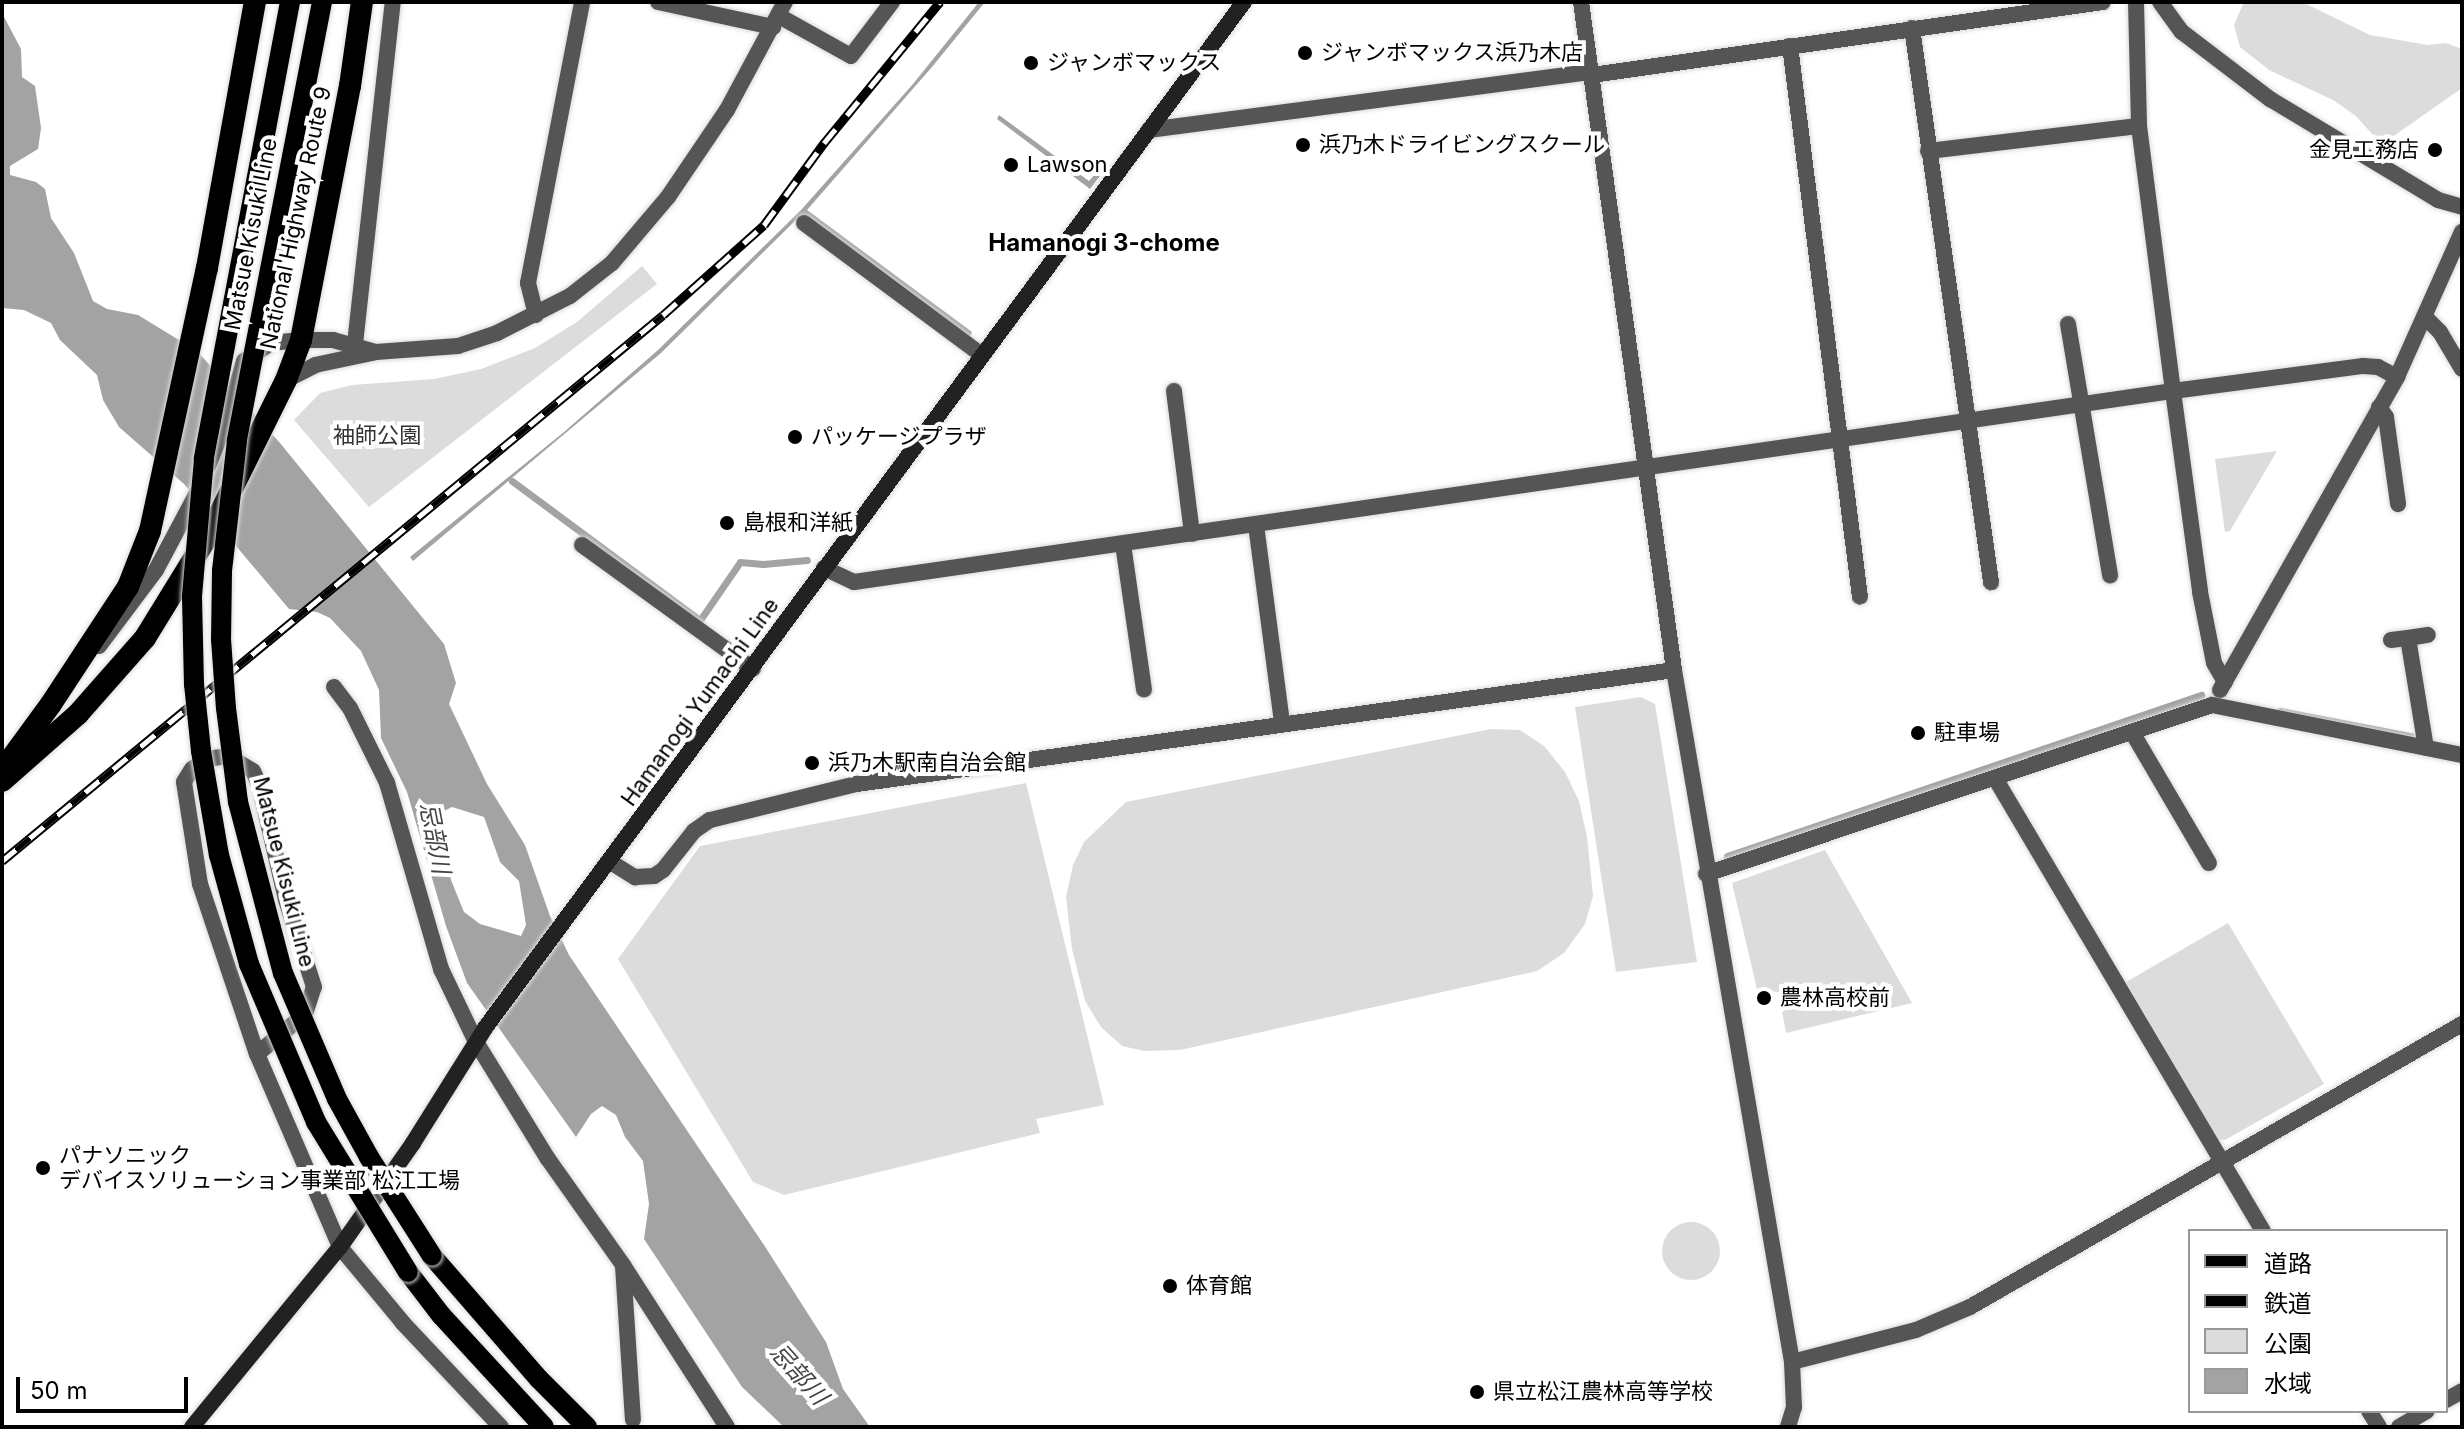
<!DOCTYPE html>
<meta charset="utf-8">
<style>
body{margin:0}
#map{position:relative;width:2464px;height:1429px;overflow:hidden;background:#fff;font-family:Inter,"Noto Sans JP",sans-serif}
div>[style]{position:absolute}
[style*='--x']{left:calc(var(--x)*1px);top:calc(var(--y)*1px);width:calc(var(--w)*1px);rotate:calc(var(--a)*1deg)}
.green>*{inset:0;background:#dcdcdc}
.round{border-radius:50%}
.water>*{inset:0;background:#a3a3a3}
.stream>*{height:7px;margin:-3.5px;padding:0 3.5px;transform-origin:3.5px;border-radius:3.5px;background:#a3a3a3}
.roads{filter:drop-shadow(0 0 2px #dbdbdb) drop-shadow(0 0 2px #dbdbdb)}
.minor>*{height:16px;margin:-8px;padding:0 8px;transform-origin:8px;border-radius:8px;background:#555}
.tertiary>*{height:16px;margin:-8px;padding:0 8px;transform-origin:8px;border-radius:8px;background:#555}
.secondary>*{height:16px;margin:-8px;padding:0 8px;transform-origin:8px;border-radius:8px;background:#222}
.primary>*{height:20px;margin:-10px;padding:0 10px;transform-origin:10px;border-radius:10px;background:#000}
.trunk>*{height:22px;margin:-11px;padding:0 11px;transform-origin:11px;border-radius:11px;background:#000}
.rail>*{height:9px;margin-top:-4.5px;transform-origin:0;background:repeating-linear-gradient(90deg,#fff 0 18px,#000 0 36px);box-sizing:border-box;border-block:2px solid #000}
.bridges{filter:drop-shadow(0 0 2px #dbdbdb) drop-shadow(0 0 2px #dbdbdb)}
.primary-bridge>*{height:20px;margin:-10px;padding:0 10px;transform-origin:10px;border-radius:10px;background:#000}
.dots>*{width:22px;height:22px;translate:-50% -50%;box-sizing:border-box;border:4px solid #fff;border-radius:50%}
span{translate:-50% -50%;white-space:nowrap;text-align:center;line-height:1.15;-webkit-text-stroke:8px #fff;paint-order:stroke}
.poi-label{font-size:22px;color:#000}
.left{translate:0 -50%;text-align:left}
.right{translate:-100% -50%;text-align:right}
.street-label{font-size:22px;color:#000}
.park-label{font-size:22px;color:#333}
.neighbourhood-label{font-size:24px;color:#000;font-weight:700}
.water-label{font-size:24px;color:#444;font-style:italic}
.frame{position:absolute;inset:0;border:4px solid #000;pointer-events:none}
.legend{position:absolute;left:2188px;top:1229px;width:260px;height:184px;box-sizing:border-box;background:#fff;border:2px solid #999;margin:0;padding:10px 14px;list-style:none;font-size:24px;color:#000}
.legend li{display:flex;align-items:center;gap:16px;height:40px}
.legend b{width:40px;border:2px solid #999}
.scale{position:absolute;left:16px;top:1377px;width:172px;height:36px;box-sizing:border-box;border:4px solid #000;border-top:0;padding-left:10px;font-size:24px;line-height:28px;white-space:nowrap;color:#000;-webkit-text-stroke:6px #fff;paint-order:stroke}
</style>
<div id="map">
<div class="green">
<i style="clip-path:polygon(2244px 2px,2302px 2px,2370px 35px,2428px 45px,2446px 43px,2462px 49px,2462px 88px,2388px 140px,2372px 134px,2356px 116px,2333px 100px,2269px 70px,2240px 47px,2234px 25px)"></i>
<i style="clip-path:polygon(642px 266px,657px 284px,369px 507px,294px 420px,320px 393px,352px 385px,434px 379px,481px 369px,535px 348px,577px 322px)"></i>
<i style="clip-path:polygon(2277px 451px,2230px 531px,2225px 532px,2215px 459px)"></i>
<i style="clip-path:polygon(1641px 697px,1655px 704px,1697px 962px,1616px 972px,1575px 707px)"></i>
<i style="clip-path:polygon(1491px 729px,1520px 730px,1544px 746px,1565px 772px,1579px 801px,1587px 837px,1593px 896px,1585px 924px,1564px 953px,1537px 971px,1180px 1050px,1144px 1051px,1122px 1046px,1101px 1027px,1085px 1001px,1072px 949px,1066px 897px,1073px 865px,1084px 842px,1126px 802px)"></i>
<i style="clip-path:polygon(1026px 783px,1104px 1105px,1036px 1119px,1040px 1133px,784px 1195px,753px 1182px,618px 959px,700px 846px)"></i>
<i style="clip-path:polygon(1825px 850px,1912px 1003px,1786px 1033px,1781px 1006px,1786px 993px,1757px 989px,1732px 883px)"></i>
<i style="clip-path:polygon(2228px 923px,2324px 1084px,2225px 1140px,2217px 1139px,2126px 982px)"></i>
<i class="round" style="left:1662px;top:1222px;width:58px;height:58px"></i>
</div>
<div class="water">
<i style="clip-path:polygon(979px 2px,985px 2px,932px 67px,807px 210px,972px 332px,970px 337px,802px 214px,661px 353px,413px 561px,410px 557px,564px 432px,658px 350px,801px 210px,913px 84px)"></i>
<i style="clip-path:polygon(evenodd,2px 13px,21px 49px,22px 77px,35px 86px,41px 128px,38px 149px,10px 166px,10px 175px,36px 182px,45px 189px,51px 218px,74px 253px,93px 301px,107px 309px,138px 315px,197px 351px,280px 443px,444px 644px,456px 683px,449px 704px,487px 784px,525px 845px,550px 916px,569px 955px,764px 1245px,826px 1342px,843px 1389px,870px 1427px,784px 1427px,742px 1387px,644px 1239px,649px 1204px,643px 1161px,625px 1137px,616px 1115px,602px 1106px,591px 1114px,576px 1137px,467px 983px,446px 926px,407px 792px,381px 738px,379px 690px,361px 651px,330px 618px,317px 612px,289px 609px,184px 484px,119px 427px,103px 400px,97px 375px,60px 340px,51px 323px,24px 310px,2px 308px,2px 13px,452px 807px,484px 817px,500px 862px,519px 881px,526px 925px,521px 936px,480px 924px,464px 912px,451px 880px,441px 823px,444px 811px,452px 807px)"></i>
<i style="clip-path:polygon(999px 115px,1089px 181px,1096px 173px,1100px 176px,1090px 189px,997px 119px)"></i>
</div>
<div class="stream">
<i style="--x:512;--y:481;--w:234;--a:36.5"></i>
<i style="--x:700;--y:620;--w:70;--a:-55.4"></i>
<i style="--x:740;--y:562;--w:23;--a:5"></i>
<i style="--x:763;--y:564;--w:44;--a:-5.2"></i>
<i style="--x:2280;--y:711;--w:148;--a:10.9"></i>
<i style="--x:1727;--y:856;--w:501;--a:-18.76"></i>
</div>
<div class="roads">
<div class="minor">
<i style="--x:658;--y:2;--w:118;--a:12.3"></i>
<i style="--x:2136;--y:2;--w:124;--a:88.6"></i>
<i style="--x:2139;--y:126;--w:267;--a:82.7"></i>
<i style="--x:2173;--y:391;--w:203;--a:82.3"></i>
<i style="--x:2200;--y:592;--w:72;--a:78.8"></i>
<i style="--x:2214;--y:663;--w:22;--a:60"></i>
<i style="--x:2160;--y:2;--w:37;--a:54"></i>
<i style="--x:2182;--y:32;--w:111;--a:37.3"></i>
<i style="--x:2270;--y:99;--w:196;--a:31"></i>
<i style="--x:2438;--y:200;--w:25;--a:16"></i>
<i style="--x:779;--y:16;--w:82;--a:29.1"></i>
<i style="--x:851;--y:56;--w:68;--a:-52.8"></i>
<i style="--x:1912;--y:28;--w:560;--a:81.88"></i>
<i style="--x:1790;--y:46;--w:555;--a:82.76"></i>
<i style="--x:1592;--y:75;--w:516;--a:-8.13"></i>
<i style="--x:1149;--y:130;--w:446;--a:-7.5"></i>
<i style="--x:1928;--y:151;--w:212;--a:-6.8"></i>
<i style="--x:804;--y:223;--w:222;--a:36.6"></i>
<i style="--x:536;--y:315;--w:33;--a:-104"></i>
<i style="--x:528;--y:283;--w:286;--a:-79.1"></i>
<i style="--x:2425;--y:317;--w:21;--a:45"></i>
<i style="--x:2440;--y:332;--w:43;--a:59.3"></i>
<i style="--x:2068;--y:324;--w:255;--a:80.5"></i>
<i style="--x:355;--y:344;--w:344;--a:-83.7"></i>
<i style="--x:1174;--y:391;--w:144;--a:82.8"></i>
<i style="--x:2379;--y:407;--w:12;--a:55"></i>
<i style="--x:2386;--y:417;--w:88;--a:82.1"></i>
<i style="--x:1256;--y:525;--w:200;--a:82.5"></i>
<i style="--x:1123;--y:544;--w:147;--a:81.8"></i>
<i style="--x:582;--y:545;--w:211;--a:35.9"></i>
<i style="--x:824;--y:568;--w:33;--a:25"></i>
<i style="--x:854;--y:582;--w:1333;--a:-8.24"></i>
<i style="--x:2173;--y:391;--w:192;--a:-7.5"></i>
<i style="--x:2363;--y:366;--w:15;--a:4"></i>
<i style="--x:2378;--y:367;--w:21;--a:28"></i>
<i style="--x:2408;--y:638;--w:20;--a:-9"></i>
<i style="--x:2391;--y:640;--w:17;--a:-7"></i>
<i style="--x:2408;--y:638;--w:111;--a:80.7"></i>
<i style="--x:334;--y:687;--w:26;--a:53"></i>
<i style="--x:350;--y:708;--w:84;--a:63.7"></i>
<i style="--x:387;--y:783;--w:194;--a:73.8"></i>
<i style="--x:441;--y:969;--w:81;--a:64.4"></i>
<i style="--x:476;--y:1042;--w:137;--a:58.4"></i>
<i style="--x:548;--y:1159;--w:130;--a:54.7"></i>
<i style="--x:623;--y:1265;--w:193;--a:57.3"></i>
<i style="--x:2220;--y:690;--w:360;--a:-60.5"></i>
<i style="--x:2397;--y:377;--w:159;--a:-65.9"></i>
<i style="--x:2132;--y:732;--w:152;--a:59.6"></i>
<i style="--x:1995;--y:778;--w:526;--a:59.39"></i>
<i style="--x:609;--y:861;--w:31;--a:32"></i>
<i style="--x:635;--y:877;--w:19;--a:-3"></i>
<i style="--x:654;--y:876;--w:11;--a:-34"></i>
<i style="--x:663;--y:870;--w:50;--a:-51.5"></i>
<i style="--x:694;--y:831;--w:19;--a:-35"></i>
<i style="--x:710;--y:820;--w:151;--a:-13.8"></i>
<i style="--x:857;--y:784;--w:825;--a:-7.94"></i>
<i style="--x:1706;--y:874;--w:533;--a:-18.47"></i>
<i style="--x:2212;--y:705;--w:255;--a:11.3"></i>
<i style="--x:257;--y:1054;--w:62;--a:-39.8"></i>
<i style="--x:305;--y:1014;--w:28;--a:-72"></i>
<i style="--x:314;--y:987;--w:91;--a:-107.8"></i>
<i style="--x:286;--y:900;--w:119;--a:-103.1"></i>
<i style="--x:259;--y:784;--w:14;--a:-115"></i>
<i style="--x:253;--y:771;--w:29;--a:-149"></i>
<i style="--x:228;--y:756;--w:22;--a:172"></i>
<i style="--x:206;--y:759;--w:17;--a:144"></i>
<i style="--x:192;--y:769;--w:15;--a:122"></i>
<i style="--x:184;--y:782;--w:103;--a:81.1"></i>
<i style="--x:200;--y:884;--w:179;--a:71.5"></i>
<i style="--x:257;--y:1054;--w:210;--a:66.7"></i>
<i style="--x:623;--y:1266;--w:154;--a:86.3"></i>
<i style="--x:1792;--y:1362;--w:128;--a:-14.5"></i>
<i style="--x:1916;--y:1330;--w:59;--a:-23.1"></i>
<i style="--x:1970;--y:1307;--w:568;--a:-29.91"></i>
<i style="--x:2446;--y:1400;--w:18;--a:-29"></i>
<i style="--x:2369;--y:1411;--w:19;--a:58"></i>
<i style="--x:2399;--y:1427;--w:32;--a:-30"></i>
</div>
<div class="tertiary">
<i style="--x:1581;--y:2;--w:674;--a:82.07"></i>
<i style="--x:1674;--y:670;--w:702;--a:80.32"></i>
<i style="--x:1792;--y:1362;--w:45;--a:87.5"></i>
<i style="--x:1794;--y:1407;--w:21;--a:107"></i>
<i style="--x:286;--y:380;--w:33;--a:-27"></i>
<i style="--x:315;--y:365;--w:62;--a:-12"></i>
<i style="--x:376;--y:352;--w:82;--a:-4.2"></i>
<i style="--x:458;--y:346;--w:41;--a:-18.4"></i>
<i style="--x:497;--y:333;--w:82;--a:-26.9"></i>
<i style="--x:570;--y:296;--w:53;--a:-38.2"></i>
<i style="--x:612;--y:263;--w:87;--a:-49.7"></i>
<i style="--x:668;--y:197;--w:105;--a:-55.9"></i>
<i style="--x:727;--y:110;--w:123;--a:-61.8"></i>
<i style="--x:208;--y:466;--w:51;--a:-68"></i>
<i style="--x:227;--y:419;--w:60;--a:-73.7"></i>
<i style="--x:244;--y:361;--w:32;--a:-34"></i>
<i style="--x:271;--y:343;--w:30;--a:-6"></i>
<i style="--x:301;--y:340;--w:32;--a:0"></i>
<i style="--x:333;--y:340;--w:45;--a:15.6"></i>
<i style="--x:99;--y:646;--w:95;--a:-53.1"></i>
<i style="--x:156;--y:570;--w:89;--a:-62"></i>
<i style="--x:340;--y:1247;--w:99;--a:50.3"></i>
<i style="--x:403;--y:1323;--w:143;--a:46.7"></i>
</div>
<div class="secondary">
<i style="--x:192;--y:1427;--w:233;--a:-50.6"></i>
<i style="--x:340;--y:1247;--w:127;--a:-54.9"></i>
<i style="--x:413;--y:1143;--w:136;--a:-57.9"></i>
<i style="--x:485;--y:1028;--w:1276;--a:-53.51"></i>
</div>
<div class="primary">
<i style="--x:432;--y:1256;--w:163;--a:49"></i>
<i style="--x:539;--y:1379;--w:68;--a:45"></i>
<i style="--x:408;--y:1272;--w:54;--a:52.5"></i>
<i style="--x:441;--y:1315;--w:152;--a:47.4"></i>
</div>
<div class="trunk">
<i style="--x:2;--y:771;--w:83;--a:-53.8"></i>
<i style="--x:51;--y:704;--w:140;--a:-56.7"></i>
<i style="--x:128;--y:587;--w:60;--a:-68.6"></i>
<i style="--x:150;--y:531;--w:269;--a:-77.8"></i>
<i style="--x:207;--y:268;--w:270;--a:-79.8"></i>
<i style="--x:2;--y:781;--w:101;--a:-41.4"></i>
<i style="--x:78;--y:714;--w:101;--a:-48.6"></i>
<i style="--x:145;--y:638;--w:128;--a:-58.4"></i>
<i style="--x:212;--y:529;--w:166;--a:-63.6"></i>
<i style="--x:286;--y:380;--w:43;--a:-69.4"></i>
<i style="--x:301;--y:340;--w:259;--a:-79.1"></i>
<i style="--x:350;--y:86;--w:85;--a:-81.9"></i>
</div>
</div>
<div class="rail">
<i style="--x:2;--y:861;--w:857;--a:-39.56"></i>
<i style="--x:663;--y:315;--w:135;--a:-41.7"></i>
<i style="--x:764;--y:225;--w:102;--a:-53.8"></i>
<i style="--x:824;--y:143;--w:183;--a:-50.6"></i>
</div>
<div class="bridges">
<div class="primary-bridge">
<i style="--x:290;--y:2;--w:465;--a:100.7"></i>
<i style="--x:204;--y:459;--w:139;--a:95"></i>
<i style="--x:192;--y:597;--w:87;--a:88.7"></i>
<i style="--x:194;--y:684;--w:67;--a:84"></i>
<i style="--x:201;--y:751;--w:106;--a:80.2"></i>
<i style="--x:219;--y:855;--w:113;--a:74.6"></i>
<i style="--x:249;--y:964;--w:172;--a:67"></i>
<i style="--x:316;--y:1122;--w:176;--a:58.5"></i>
<i style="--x:322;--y:2;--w:447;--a:101"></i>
<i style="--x:237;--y:441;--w:131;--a:96.6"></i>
<i style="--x:222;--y:571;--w:68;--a:90.8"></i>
<i style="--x:221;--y:639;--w:69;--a:85.9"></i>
<i style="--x:226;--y:708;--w:95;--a:82.7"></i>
<i style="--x:238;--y:802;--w:177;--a:75.3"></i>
<i style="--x:283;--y:973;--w:137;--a:66.8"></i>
<i style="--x:337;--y:1099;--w:66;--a:61.1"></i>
<i style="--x:369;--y:1157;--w:117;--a:57.5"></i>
</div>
</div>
<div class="dots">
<i style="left:1305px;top:53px;background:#000"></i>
<i style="left:1031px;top:63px;background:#000"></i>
<i style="left:1303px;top:145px;background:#000"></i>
<i style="left:2435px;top:150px;background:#000"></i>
<i style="left:1011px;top:165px;background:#000"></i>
<i style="left:795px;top:437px;background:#000"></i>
<i style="left:727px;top:523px;background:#000"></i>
<i style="left:1918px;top:733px;background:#000"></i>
<i style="left:812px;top:763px;background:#000"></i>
<i style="left:1764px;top:998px;background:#000"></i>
<i style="left:43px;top:1168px;background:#000"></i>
<i style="left:1170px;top:1286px;background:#000"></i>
<i style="left:1477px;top:1392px;background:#000"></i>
</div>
<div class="poi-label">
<span class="left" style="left:1321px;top:53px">ジャンボマックス浜乃木店</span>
<span class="left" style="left:1047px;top:63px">ジャンボマックス</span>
<span class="left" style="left:1319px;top:145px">浜乃木ドライビングスクール</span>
<span class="right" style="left:2419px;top:150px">金見工務店</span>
<span class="left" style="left:1027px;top:165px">Lawson</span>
<span class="left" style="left:811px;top:437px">パッケージプラザ</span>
<span class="left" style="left:743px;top:523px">島根和洋紙</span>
<span class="left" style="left:1934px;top:733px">駐車場</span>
<span class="left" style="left:828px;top:763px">浜乃木駅南自治会館</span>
<span class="left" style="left:1780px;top:998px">農林高校前</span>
<span class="left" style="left:59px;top:1168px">パナソニック<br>デバイスソリューション事業部 松江工場</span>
<span class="left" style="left:1186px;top:1286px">体育館</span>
<span class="left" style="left:1493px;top:1392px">県立松江農林高等学校</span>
</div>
<div class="street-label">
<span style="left:296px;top:218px;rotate:-78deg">National Highway Route 9</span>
<span style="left:251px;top:234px;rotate:-79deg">Matsue Kisuki Line</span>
<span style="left:700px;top:702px;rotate:-54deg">Hamanogi Yumachi Line</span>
<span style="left:284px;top:872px;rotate:76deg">Matsue Kisuki Line</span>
</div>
<div class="park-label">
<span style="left:377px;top:436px">袖師公園</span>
</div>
<div class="neighbourhood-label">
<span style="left:1104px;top:243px">Hamanogi 3-chome</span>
</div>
<div class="water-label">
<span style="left:435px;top:838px;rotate:79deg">忌部川</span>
<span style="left:799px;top:1374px;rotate:48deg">忌部川</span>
</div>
<div class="frame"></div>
<ul class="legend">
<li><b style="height:10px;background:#000"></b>道路</li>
<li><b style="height:10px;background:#000"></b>鉄道</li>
<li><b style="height:22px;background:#dcdcdc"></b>公園</li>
<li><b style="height:22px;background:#a3a3a3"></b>水域</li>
</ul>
<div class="scale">50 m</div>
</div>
